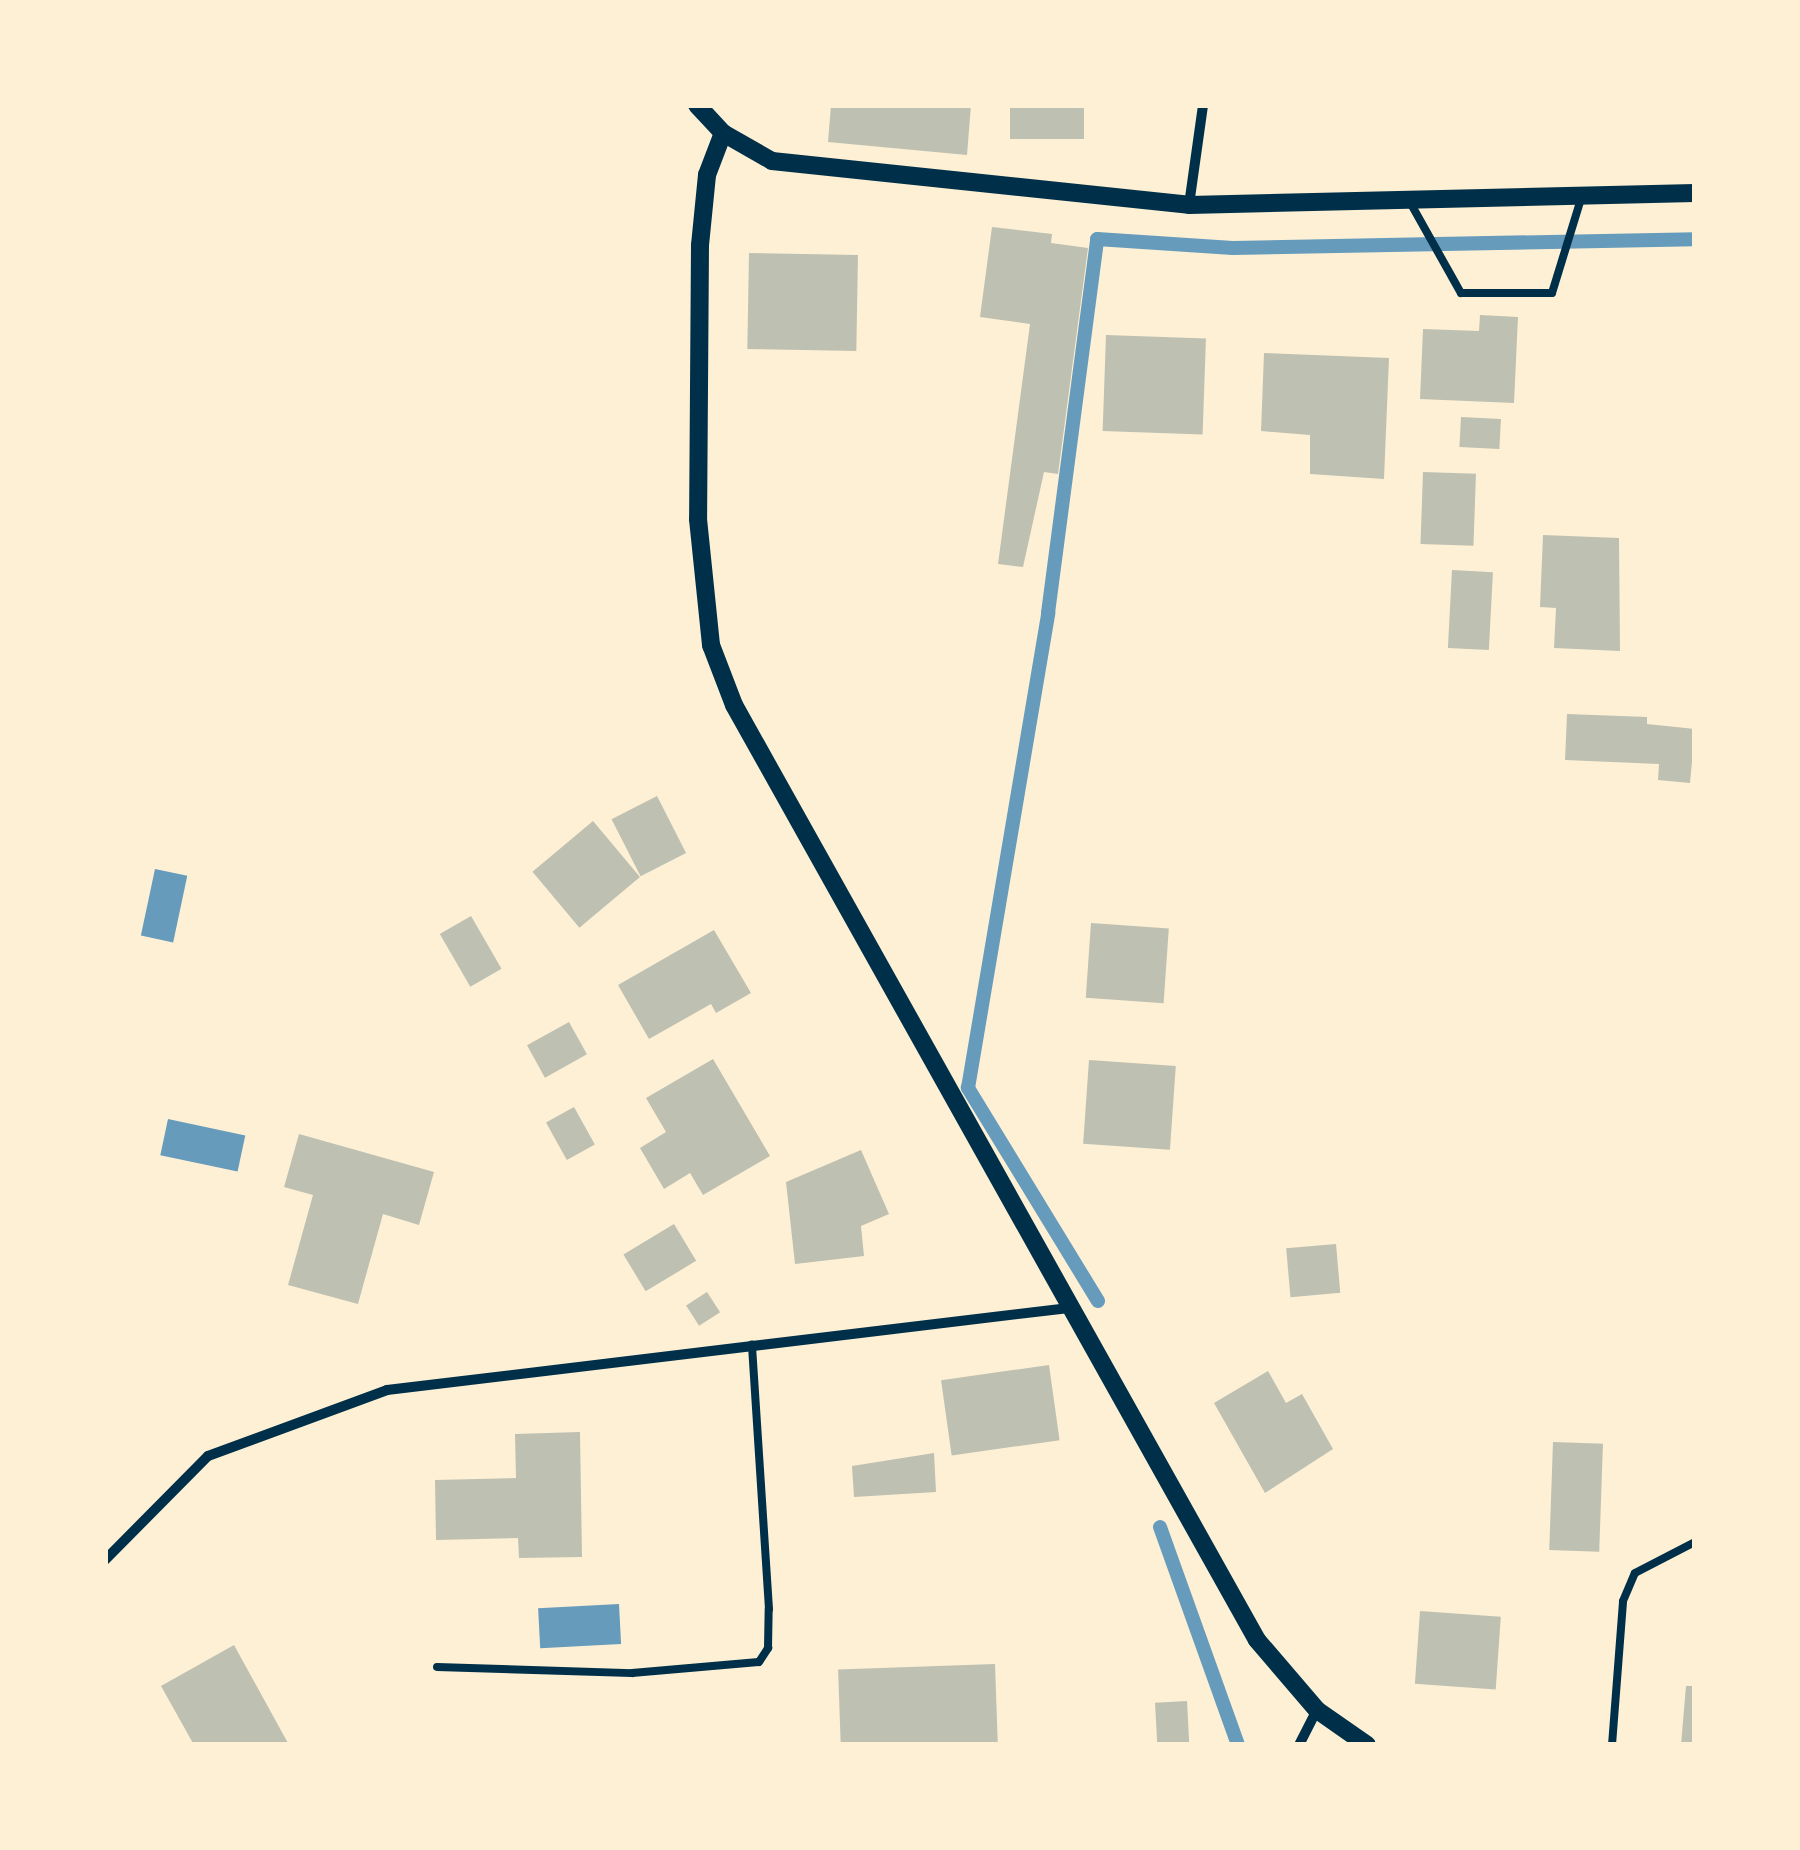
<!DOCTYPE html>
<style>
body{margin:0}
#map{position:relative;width:1800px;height:1850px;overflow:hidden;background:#fdf0d5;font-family:"Crimson Pro",serif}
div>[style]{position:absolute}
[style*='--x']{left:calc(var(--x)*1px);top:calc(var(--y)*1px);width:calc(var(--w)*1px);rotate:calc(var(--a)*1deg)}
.water>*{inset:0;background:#669bbc;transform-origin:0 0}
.stream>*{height:14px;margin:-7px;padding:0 7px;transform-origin:7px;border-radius:7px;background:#669bbc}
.building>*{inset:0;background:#bec0b2;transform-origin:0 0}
.service>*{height:8px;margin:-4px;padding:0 4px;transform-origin:4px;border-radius:4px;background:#003049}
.minor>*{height:10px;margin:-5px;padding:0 5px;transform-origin:5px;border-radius:5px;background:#003049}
.tertiary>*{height:18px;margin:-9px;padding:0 9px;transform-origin:9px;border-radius:9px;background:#003049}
span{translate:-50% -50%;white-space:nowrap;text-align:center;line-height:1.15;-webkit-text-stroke:10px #fdf0d5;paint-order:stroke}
.frame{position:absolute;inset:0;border:108px solid #fdf0d5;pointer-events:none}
</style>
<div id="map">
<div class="water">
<i style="left:155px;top:869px;width:33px;height:68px;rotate:12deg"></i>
<i style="left:168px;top:1119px;width:79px;height:37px;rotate:12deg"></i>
<i style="left:619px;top:1604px;width:40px;height:81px;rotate:87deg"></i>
</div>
<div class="stream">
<i style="--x:1098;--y:1301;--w:250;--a:-121.4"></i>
<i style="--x:968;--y:1088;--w:482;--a:-80.4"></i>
<i style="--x:1048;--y:613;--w:377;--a:-82.5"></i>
<i style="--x:1097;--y:239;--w:136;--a:3.8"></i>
<i style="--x:1233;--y:248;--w:462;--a:-1.1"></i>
<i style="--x:1160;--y:1527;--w:232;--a:70.3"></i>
</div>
<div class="building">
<i style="clip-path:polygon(831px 105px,971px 105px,967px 155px,828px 142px)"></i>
<i style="left:1010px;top:105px;width:74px;height:34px"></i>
<i style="clip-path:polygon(992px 227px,1052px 234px,1051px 243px,1088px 248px,1058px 474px,1044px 472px,1023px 567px,998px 564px,1030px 324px,980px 317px)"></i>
<i style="left:749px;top:253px;width:109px;height:96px;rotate:1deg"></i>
<i style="clip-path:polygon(1480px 315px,1518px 317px,1514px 403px,1420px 399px,1423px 329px,1479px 331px)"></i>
<i style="left:1106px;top:335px;width:100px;height:96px;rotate:2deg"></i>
<i style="clip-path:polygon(1264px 353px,1389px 358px,1384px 479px,1310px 474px,1310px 435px,1261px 431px)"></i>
<i style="left:1461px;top:417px;width:40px;height:30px;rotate:3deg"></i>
<i style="left:1423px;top:472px;width:53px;height:72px;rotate:2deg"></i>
<i style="clip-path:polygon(1543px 535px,1619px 538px,1620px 651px,1554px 648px,1556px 608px,1540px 607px)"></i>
<i style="left:1452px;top:570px;width:41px;height:78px;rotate:3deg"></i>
<i style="clip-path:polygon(1567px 714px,1647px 717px,1647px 724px,1695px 729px,1690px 783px,1658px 780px,1659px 764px,1565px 760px)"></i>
<i style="left:657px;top:796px;width:64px;height:51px;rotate:63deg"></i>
<i style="left:593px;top:821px;width:73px;height:79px;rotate:50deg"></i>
<i style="left:471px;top:916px;width:61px;height:36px;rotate:60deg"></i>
<i style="left:1091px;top:923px;width:78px;height:75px;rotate:4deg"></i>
<i style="clip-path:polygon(714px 930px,751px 993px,716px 1013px,711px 1004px,649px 1039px,618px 985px)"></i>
<i style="left:569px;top:1022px;width:37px;height:48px;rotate:61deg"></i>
<i style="clip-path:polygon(713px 1059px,770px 1156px,703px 1195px,690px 1173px,664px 1189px,640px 1148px,666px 1132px,646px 1098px)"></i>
<i style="left:1089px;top:1060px;width:87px;height:84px;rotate:4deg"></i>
<i style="left:574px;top:1107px;width:43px;height:32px;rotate:61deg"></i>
<i style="clip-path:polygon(299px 1134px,434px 1172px,419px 1225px,383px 1214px,358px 1304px,288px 1285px,313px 1195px,284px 1187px)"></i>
<i style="clip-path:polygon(861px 1150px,889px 1214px,861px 1226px,864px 1256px,795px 1264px,786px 1182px)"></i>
<i style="left:674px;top:1224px;width:43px;height:59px;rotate:59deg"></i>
<i style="left:1336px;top:1244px;width:49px;height:50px;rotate:85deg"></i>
<i style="left:707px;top:1292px;width:24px;height:25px;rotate:57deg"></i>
<i style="left:1049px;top:1365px;width:76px;height:109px;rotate:82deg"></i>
<i style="clip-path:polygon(1268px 1371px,1286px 1403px,1302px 1394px,1333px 1449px,1265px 1493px,1214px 1403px)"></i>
<i style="clip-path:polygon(580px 1432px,582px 1557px,519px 1558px,518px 1538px,436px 1540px,435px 1480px,516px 1478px,515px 1434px)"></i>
<i style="left:1553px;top:1442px;width:50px;height:108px;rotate:2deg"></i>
<i style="clip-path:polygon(934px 1453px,936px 1492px,854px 1497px,852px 1466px)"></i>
<i style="left:1420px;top:1611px;width:81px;height:73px;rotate:4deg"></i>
<i style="clip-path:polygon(234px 1645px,289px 1745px,194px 1745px,161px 1686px)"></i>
<i style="left:995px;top:1664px;width:81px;height:157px;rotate:88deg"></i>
<i style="clip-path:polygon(1686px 1686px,1695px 1686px,1695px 1745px,1681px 1745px)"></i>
<i style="left:1187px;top:1701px;width:44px;height:32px;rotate:87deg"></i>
</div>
<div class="service">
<i style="--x:1411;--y:204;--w:102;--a:60.7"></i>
<i style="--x:1461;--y:293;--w:91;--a:0"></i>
<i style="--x:1552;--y:293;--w:98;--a:-72.9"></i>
<i style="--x:437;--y:1667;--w:195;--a:1.8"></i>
<i style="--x:632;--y:1673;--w:127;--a:-5"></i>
<i style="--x:759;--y:1662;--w:17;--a:-57"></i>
<i style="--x:768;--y:1648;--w:39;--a:-89"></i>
<i style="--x:769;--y:1609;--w:265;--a:-93.7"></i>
<i style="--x:1612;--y:1745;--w:144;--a:-85.6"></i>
<i style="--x:1623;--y:1601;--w:30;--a:-67"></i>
<i style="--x:1635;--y:1573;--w:68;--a:-27.3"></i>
</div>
<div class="minor">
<i style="--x:1189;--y:205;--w:101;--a:-82"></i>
<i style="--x:105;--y:1560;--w:146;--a:-45.3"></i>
<i style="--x:208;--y:1456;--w:191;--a:-20.2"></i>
<i style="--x:387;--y:1390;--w:687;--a:-6.86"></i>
<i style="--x:1299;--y:1745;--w:39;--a:-63"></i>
</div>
<div class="tertiary">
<i style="--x:697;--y:105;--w:38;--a:47"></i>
<i style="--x:723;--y:133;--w:56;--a:29.7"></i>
<i style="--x:772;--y:161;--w:419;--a:6"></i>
<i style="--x:1189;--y:205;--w:506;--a:-1.36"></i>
<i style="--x:723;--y:133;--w:45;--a:110.9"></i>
<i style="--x:707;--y:175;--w:70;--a:95.7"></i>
<i style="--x:700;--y:245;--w:274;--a:90.4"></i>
<i style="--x:698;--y:519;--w:127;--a:84.1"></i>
<i style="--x:711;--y:645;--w:64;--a:69"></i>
<i style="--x:734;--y:705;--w:1071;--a:60.78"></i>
<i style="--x:1257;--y:1640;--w:92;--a:49.4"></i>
<i style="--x:1317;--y:1710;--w:61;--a:35"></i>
</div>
<div class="frame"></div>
</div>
